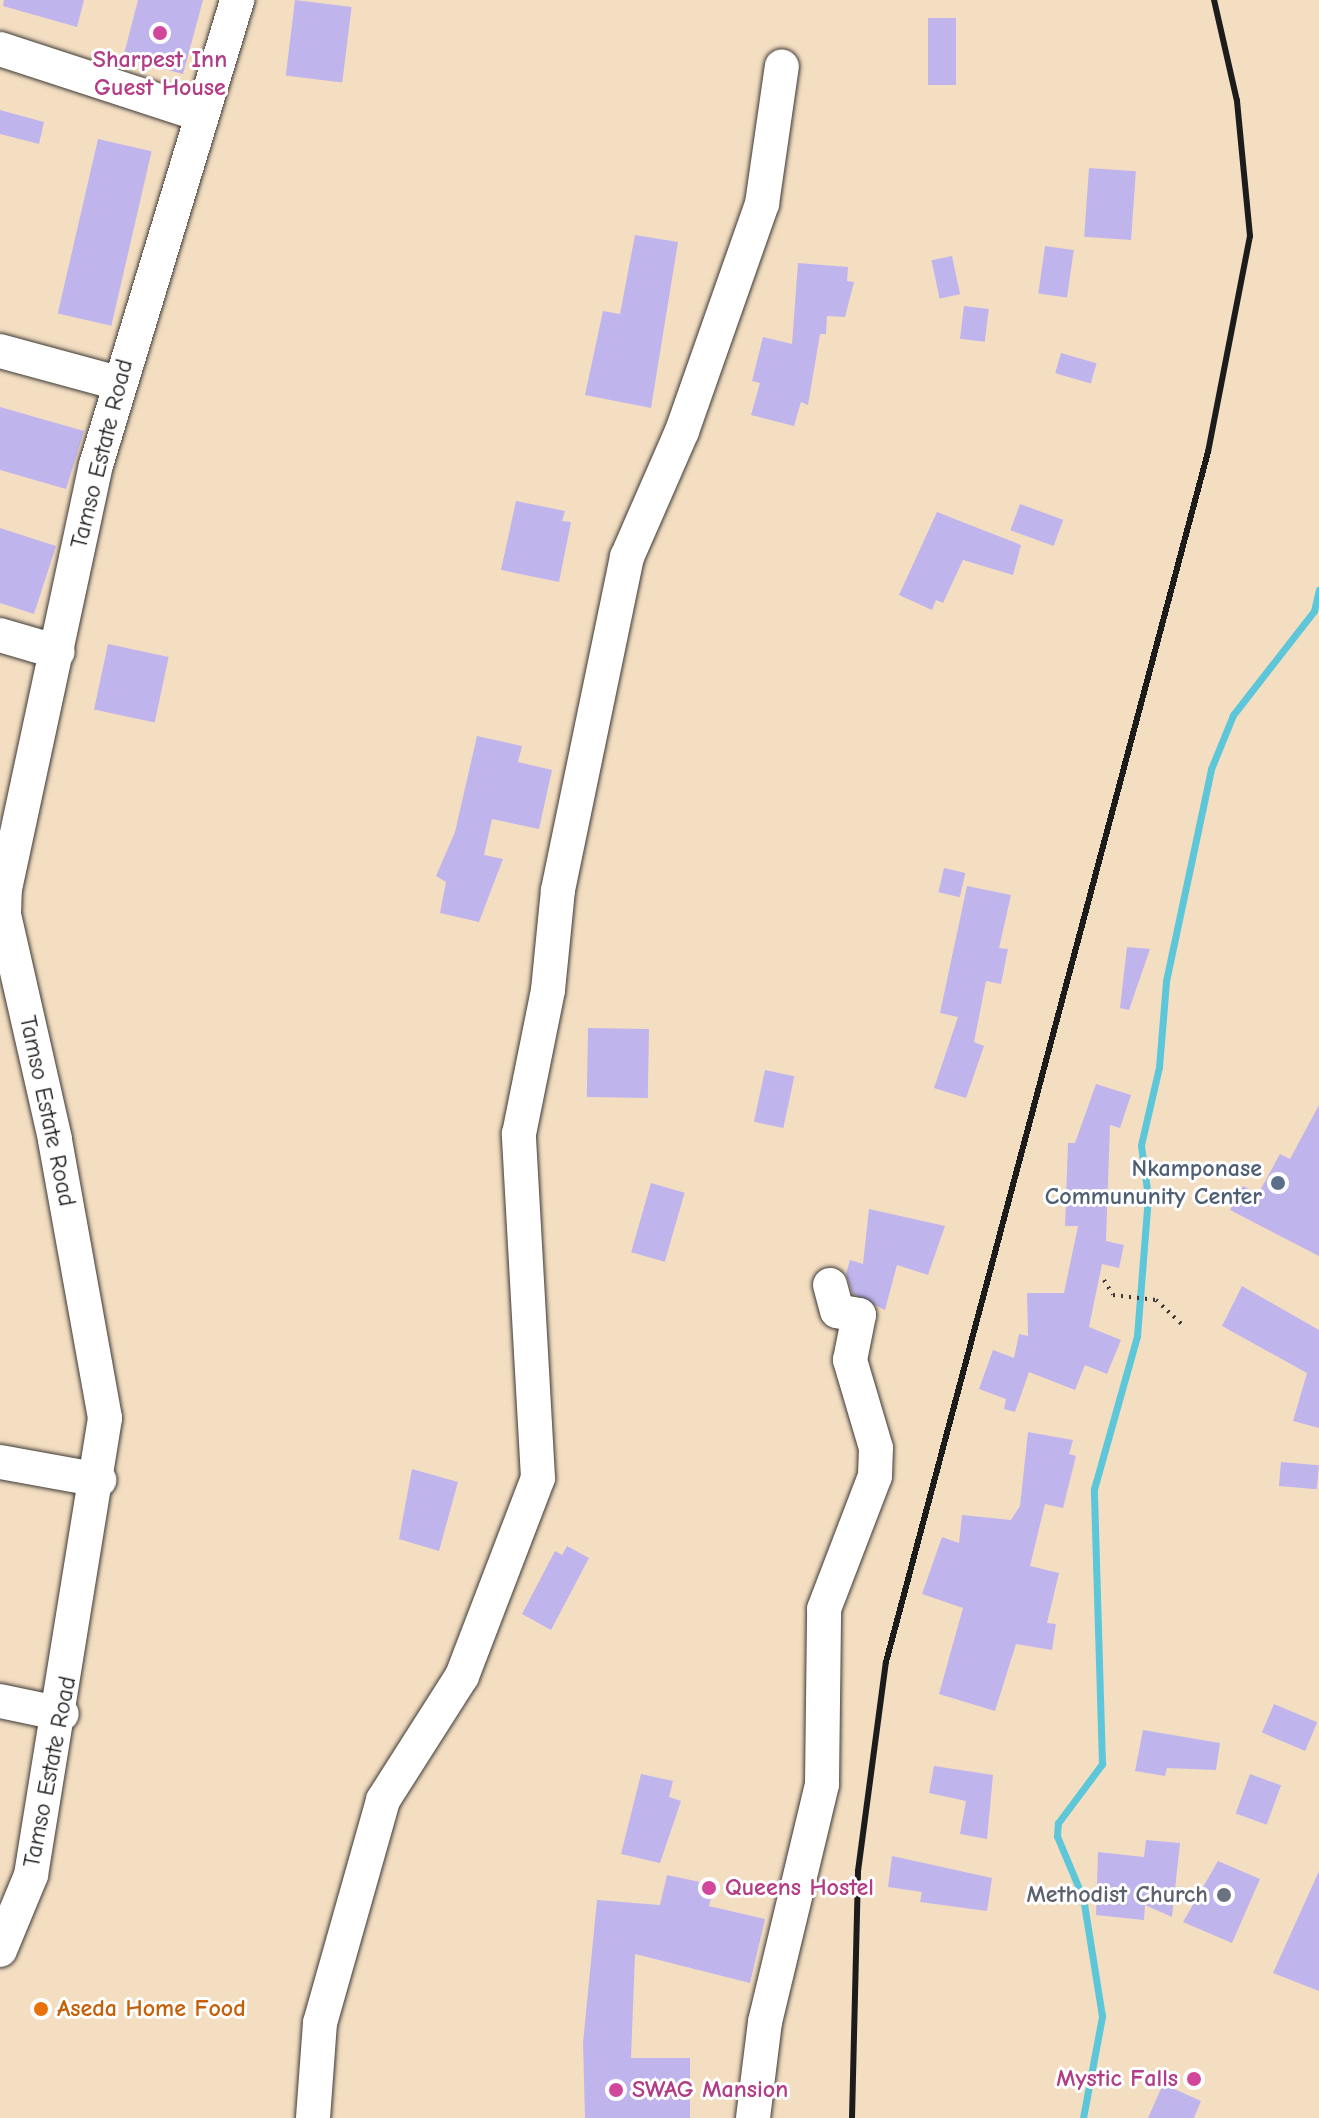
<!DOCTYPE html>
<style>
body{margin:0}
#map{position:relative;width:1319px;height:2118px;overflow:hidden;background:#f4dec2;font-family:"Comic Neue",sans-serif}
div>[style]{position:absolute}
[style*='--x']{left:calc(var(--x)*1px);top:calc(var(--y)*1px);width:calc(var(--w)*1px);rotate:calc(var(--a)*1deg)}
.stream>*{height:7px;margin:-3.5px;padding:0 3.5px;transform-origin:3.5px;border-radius:3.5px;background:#5dc6d9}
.building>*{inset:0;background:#c0b4ed;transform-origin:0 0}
.path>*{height:4px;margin-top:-2px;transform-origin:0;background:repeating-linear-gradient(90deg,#3c3935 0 2px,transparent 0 8px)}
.roads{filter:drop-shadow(0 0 2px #3c3935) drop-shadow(0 0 2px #3c3935)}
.minor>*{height:34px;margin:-17px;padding:0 17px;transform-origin:17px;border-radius:17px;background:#fff}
.rail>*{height:6px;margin:-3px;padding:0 3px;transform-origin:3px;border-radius:3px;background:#1c1c1c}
.dots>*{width:22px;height:22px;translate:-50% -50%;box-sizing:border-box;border:4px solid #fff;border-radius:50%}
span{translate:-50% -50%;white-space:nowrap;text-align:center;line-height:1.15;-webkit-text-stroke:6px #fff;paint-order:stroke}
.hotel-label{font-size:24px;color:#b23c85;font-weight:700}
.left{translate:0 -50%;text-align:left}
.right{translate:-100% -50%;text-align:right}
.street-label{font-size:24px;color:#1c1c1c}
.service-label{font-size:24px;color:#4e5e75;font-weight:700}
.worship-label{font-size:24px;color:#5b616d;font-weight:700}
.food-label{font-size:24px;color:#c56008;font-weight:700}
</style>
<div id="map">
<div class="stream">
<i style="--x:1083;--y:2118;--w:104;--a:-79.4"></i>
<i style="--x:1102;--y:2016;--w:120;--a:-99.1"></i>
<i style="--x:1083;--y:1898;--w:67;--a:-112.8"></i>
<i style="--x:1057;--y:1836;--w:13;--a:-86"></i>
<i style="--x:1058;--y:1823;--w:74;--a:-53.3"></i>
<i style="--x:1102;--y:1764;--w:275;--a:-91.7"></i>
<i style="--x:1094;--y:1489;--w:159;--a:-74.3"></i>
<i style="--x:1137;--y:1336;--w:139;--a:-85.5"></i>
<i style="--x:1148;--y:1197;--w:52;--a:-97.7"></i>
<i style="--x:1141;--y:1145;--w:80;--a:-77"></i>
<i style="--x:1159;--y:1067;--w:86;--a:-85.3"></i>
<i style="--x:1166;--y:981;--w:217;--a:-78"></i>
<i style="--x:1211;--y:769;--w:58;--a:-67.8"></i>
<i style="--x:1233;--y:715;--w:132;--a:-52.1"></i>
<i style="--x:1314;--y:611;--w:22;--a:-77"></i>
</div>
<div class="building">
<i style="clip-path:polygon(4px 0,84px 0,77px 27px,3px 6px)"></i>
<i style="clip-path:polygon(138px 0,203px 0,183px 74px,123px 58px)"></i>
<i style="left:295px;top:0;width:57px;height:76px;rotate:7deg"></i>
<i style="left:928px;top:18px;width:28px;height:67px"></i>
<i style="clip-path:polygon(0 110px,44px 122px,39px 144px,0 134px)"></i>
<i style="left:98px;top:139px;width:55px;height:179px;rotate:13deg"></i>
<i style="left:1089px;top:168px;width:47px;height:69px;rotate:4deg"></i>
<i style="clip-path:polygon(635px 235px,678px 242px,651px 408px,585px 395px,603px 311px,620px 314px)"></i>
<i style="left:1045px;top:246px;width:29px;height:48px;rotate:8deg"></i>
<i style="left:952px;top:256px;width:39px;height:21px;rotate:78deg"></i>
<i style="clip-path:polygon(798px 263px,848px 267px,847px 281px,854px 282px,845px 317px,827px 316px,826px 334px,820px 334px,808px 405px,801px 402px,794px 426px,751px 415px,760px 383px,752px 381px,763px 337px,792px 344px)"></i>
<i style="left:964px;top:306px;width:25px;height:33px;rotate:7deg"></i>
<i style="left:1061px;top:353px;width:37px;height:21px;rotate:16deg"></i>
<i style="clip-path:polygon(0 407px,84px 431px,66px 489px,0 470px)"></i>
<i style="clip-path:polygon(516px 501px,565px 511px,562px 521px,571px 522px,559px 582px,501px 570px)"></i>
<i style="left:1020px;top:504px;width:46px;height:28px;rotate:20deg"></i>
<i style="clip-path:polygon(937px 512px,1021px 545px,1013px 575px,963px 560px,943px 603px,936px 600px,932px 610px,899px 595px)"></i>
<i style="clip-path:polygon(0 528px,56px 546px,34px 614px,0 603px)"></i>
<i style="left:108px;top:644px;width:62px;height:67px;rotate:12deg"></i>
<i style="clip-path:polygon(477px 736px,522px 746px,518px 762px,552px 770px,539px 829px,492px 819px,484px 855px,503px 859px,479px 922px,440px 913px,446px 882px,436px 876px,455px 832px)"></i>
<i style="left:944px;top:868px;width:22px;height:25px;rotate:13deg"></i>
<i style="clip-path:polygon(967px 886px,1011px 895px,999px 948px,1008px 949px,1001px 984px,986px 981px,974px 1042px,984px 1046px,966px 1098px,934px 1088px,958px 1017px,940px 1013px)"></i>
<i style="clip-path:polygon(1127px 947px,1150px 949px,1129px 1010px,1120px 1008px)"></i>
<i style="left:588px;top:1028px;width:61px;height:69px;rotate:1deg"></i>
<i style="left:765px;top:1070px;width:30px;height:53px;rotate:12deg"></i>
<i style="clip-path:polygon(1096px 1084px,1131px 1095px,1120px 1128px,1110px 1125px,1106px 1241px,1124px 1245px,1119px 1268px,1102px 1264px,1089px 1327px,1121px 1340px,1107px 1374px,1085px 1365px,1075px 1390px,1029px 1372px,1015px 1412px,1004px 1409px,1006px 1399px,979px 1389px,993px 1350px,1014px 1358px,1019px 1334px,1028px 1336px,1027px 1293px,1064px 1293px,1078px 1226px,1065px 1226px,1068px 1143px,1075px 1143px)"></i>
<i style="clip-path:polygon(1319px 1105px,1319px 1256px,1230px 1210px,1243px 1186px,1258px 1194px,1280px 1154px,1290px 1159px)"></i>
<i style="left:651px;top:1183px;width:35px;height:72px;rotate:16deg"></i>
<i style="clip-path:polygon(869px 1209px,945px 1226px,928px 1275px,897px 1265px,885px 1310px,853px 1294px,846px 1274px,850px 1260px,863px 1264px)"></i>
<i style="clip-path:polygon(1242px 1286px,1319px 1330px,1319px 1428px,1293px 1421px,1307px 1373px,1222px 1326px)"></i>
<i style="clip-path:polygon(1028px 1432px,1073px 1440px,1069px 1454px,1076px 1456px,1063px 1508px,1045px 1504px,1030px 1566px,1059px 1573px,1047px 1623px,1056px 1624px,1052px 1650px,1016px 1644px,995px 1711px,939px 1694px,963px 1608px,922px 1594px,942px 1537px,959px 1543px,962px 1515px,1011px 1520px,1020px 1506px)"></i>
<i style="left:1281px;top:1462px;width:38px;height:24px;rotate:5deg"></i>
<i style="clip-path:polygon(412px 1469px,458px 1482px,439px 1551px,399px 1539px)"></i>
<i style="clip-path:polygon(567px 1546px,589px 1558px,551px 1630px,522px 1614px,555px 1551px,562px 1555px)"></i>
<i style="left:1274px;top:1704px;width:47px;height:31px;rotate:23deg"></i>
<i style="clip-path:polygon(1143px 1730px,1220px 1743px,1216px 1770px,1167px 1768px,1165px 1776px,1135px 1771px)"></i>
<i style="clip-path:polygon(934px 1766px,993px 1775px,987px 1839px,960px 1834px,966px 1801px,929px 1793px)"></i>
<i style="clip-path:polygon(641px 1774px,673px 1781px,669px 1797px,681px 1801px,660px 1863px,621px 1854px)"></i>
<i style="left:1250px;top:1774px;width:33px;height:42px;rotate:20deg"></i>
<i style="clip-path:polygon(1146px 1840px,1180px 1843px,1172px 1917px,1145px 1905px,1144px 1920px,1096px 1915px,1098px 1852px,1144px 1857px)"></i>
<i style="clip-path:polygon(892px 1856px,992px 1878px,987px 1911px,920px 1902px,922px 1892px,888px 1887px)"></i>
<i style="clip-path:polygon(1218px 1861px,1260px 1879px,1232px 1943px,1183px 1922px)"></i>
<i style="clip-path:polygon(1319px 1871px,1319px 1991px,1273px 1973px)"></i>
<i style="clip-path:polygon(667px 1875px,714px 1885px,709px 1906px,765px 1919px,750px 1983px,635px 1954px,631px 2058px,690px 2058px,690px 2118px,585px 2118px,583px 2043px,597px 1900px,660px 1905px)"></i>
<i style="clip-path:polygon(1163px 2084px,1201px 2101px,1194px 2118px,1148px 2118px)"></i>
</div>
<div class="path">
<i style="--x:1104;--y:1280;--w:17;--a:59"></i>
<i style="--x:1113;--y:1295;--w:43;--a:6.6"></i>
<i style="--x:1156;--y:1300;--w:38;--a:43"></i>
</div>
<div class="roads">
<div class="minor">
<i style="--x:0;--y:49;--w:209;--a:18.1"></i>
<i style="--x:0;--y:351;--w:122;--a:15.2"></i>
<i style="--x:0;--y:635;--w:60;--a:16.3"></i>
<i style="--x:0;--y:1462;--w:101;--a:10.3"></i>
<i style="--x:0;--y:1701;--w:63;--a:11.8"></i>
<i style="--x:0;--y:1950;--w:81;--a:-67.5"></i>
<i style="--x:31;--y:1875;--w:463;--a:-80.8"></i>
<i style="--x:105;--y:1418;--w:283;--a:-100.2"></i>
<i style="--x:55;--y:1139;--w:231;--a:-102.8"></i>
<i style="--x:4;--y:914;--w:25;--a:-88"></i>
<i style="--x:5;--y:889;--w:434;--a:-77.9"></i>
<i style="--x:96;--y:465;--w:486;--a:-73.1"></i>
<i style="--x:313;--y:2118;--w:95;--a:-85.8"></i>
<i style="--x:320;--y:2023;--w:232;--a:-74.2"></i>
<i style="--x:383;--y:1800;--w:147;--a:-57.5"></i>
<i style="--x:462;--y:1676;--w:212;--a:-69"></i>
<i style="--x:538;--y:1478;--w:345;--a:-93.2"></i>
<i style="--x:519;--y:1134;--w:147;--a:-78.6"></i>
<i style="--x:548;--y:990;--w:100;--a:-84.3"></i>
<i style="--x:558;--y:890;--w:340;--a:-78.3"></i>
<i style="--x:627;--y:557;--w:137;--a:-66.4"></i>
<i style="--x:682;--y:431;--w:241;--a:-70.6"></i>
<i style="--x:762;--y:204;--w:139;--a:-81.8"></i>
<i style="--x:753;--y:2118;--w:97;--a:-82.9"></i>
<i style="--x:765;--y:2022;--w:245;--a:-76.5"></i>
<i style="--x:822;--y:1784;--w:175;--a:-89.3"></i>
<i style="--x:824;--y:1609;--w:142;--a:-69"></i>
<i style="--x:875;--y:1476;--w:28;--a:-88"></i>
<i style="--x:876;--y:1448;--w:92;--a:-106.5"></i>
<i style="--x:850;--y:1360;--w:46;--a:-78.7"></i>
<i style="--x:859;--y:1315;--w:22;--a:-170"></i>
<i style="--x:837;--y:1311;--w:27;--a:-105"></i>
</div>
</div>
<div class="rail">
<i style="--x:852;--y:2118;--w:247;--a:-88.6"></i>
<i style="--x:858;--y:1871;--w:211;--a:-82.4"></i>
<i style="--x:886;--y:1662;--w:1252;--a:-75.1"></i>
<i style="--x:1208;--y:452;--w:220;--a:-79"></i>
<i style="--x:1250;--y:236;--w:136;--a:-95.5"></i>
<i style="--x:1237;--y:101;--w:104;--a:-102.8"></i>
</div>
<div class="dots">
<i style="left:160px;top:33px;background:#d1479c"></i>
<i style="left:1278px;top:1183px;background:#5c6f8a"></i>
<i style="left:709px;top:1888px;background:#d1479c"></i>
<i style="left:1224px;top:1895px;background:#6b7280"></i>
<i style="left:41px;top:2009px;background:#e8710a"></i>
<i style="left:1194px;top:2079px;background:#d1479c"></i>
<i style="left:616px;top:2090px;background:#d1479c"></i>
</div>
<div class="hotel-label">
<span style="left:160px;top:74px">Sharpest Inn<br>Guest House</span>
<span class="left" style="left:725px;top:1888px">Queens Hostel</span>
<span class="right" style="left:1178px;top:2079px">Mystic Falls</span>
<span class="left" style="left:632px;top:2090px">SWAG Mansion</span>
</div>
<div class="street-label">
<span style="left:102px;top:454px;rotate:-76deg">Tamso Estate Road</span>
<span style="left:47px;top:1111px;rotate:78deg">Tamso Estate Road</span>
<span style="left:50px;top:1772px;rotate:-79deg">Tamso Estate Road</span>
</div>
<div class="service-label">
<span class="right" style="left:1262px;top:1183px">Nkamponase<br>Commununity Center</span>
</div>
<div class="worship-label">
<span class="right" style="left:1208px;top:1895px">Methodist Church</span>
</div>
<div class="food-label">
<span class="left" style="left:57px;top:2009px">Aseda Home Food</span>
</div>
</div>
